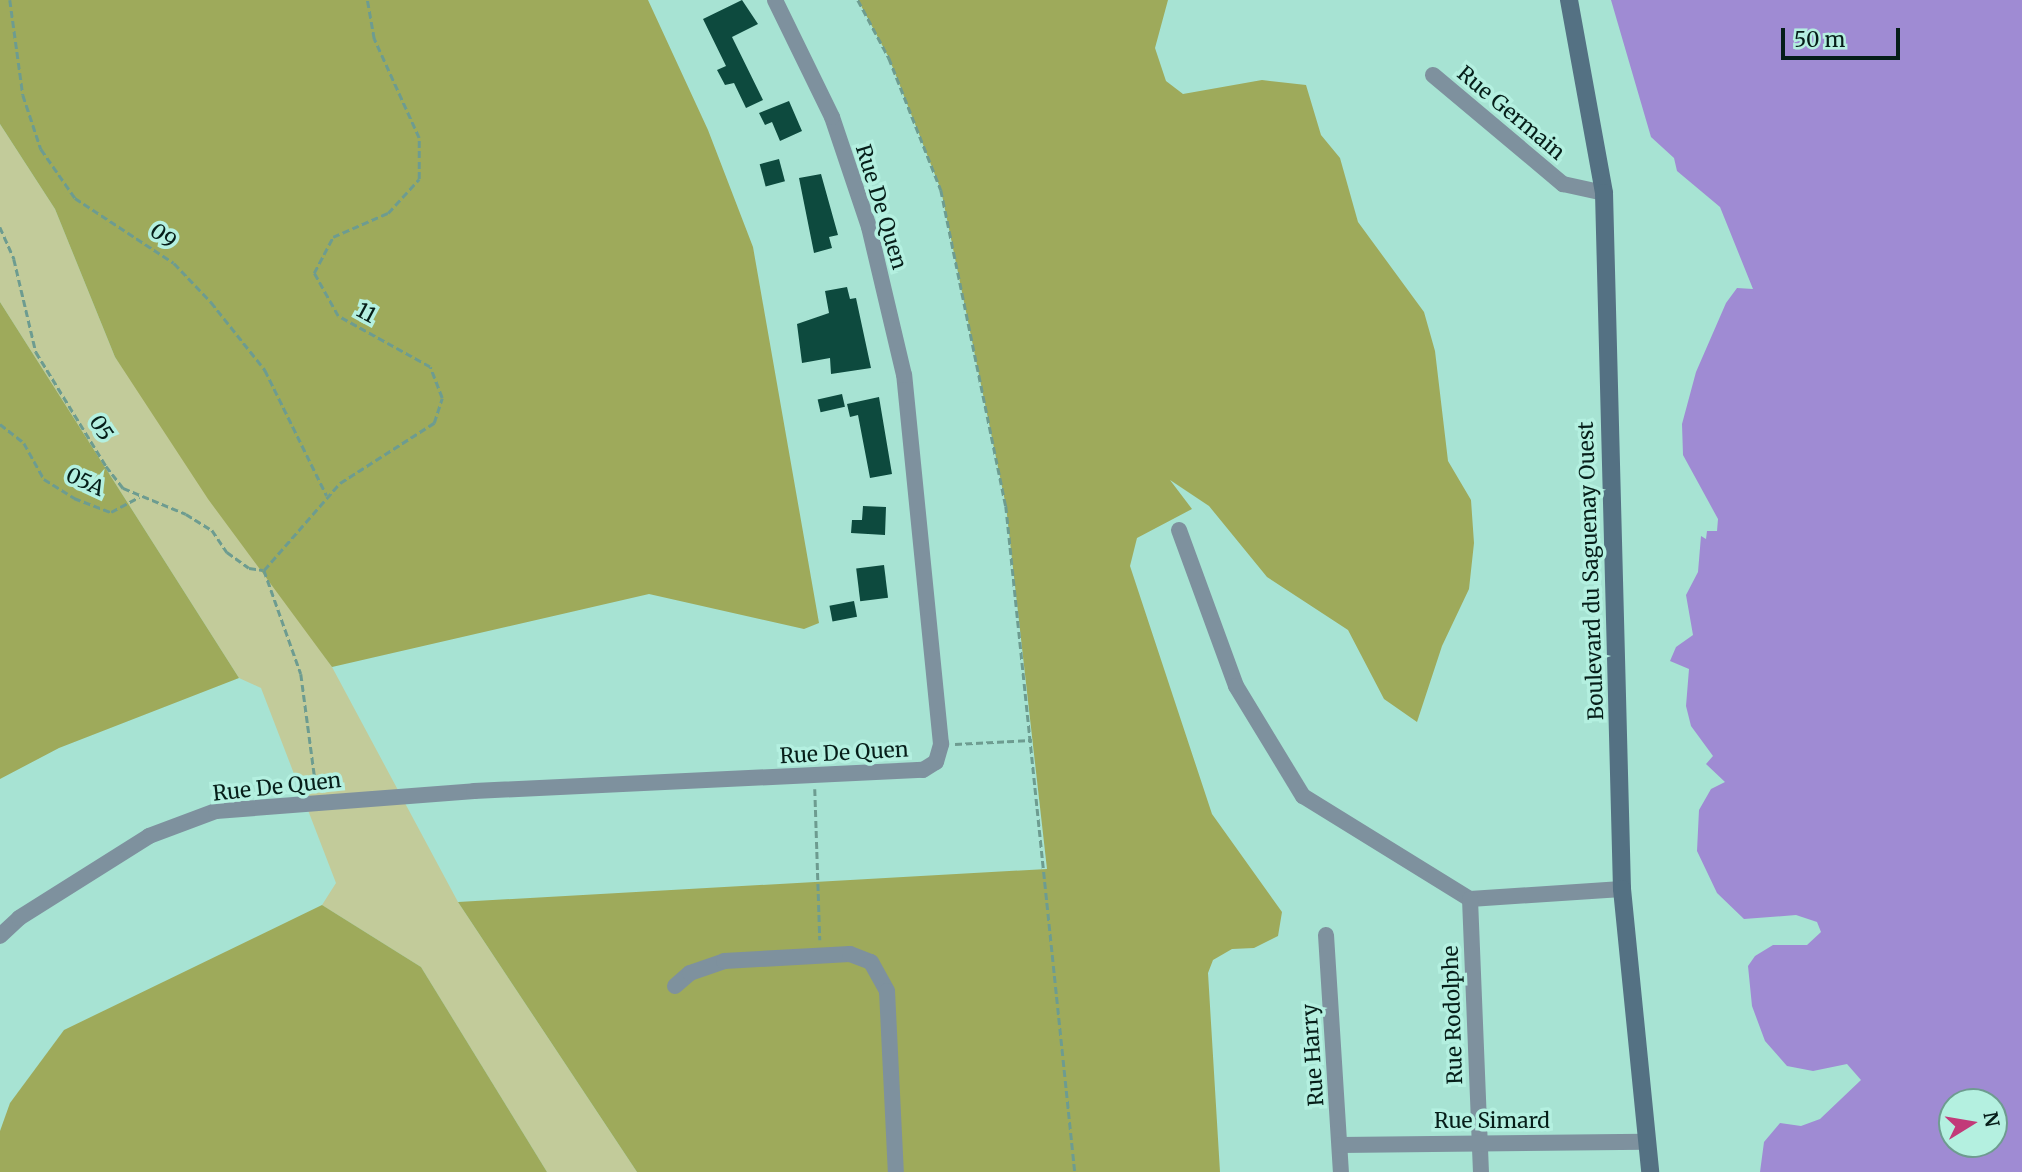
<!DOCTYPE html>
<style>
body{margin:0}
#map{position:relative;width:2022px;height:1172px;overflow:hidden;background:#a7e3d3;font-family:Merriweather,serif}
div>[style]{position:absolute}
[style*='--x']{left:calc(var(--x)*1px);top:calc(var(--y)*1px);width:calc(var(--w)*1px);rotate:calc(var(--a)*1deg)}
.green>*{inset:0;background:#c2cb9a}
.forest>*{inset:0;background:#9eaa5b}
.water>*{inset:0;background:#9f8bd3}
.building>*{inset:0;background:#0d4a3e;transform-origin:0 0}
.path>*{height:2.5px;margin-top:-1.25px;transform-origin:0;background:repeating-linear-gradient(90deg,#6d9c90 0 7px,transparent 0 10.5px)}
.minor>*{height:16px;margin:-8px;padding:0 8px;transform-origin:8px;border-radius:8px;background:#7e919e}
.secondary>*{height:18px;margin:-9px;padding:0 9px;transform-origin:9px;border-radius:9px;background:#547183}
span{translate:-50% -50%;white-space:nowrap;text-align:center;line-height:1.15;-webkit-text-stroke:7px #b4f0e0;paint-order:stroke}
.street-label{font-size:21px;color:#061e19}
.north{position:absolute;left:1938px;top:1088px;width:70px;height:70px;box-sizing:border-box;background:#b4f0e0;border:2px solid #6e9c90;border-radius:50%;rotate:79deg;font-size:19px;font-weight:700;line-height:28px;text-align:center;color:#061e19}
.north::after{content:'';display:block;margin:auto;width:24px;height:32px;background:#c23a79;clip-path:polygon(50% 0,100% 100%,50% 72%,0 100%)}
.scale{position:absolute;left:1781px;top:28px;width:119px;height:32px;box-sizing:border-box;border:4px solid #061e19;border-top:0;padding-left:9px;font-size:21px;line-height:24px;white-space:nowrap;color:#061e19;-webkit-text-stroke:5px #b4f0e0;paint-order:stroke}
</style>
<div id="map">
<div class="green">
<i style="clip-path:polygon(0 124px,55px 209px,115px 357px,332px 667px,458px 902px,637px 1172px,547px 1172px,421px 967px,322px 905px,336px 883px,261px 688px,239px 678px,0 302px)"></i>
</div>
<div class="forest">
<i style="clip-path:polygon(0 0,648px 0,708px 130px,753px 247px,819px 623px,804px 629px,649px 594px,332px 667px,208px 499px,115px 357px,55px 209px,0 124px)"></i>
<i style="clip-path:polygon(858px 0,1168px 0,1155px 48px,1166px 81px,1183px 94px,1262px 80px,1306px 85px,1321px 135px,1340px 158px,1358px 222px,1424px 312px,1435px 351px,1448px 461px,1471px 500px,1474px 543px,1469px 589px,1442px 646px,1417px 722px,1384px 699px,1348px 630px,1267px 577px,1209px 506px,1170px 480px,1192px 509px,1137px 538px,1130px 566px,1212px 814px,1282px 912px,1278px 936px,1254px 948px,1232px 949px,1213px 960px,1208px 973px,1220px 1172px,637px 1172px,458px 902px,1047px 869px,1006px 506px,941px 190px,889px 58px)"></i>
<i style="clip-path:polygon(0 302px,239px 678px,59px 748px,0 779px)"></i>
<i style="clip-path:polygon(322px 905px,421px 967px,547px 1172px,0 1172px,0 1131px,10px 1103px,64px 1030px)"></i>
</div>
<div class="water">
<i style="clip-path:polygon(evenodd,1611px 0,2022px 0,2022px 1172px,1760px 1172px,1764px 1142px,1780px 1123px,1801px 1126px,1820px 1119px,1861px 1080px,1847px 1064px,1813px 1071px,1787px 1066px,1765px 1041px,1752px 1006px,1748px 966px,1755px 956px,1773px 945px,1807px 945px,1821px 932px,1817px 922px,1796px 915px,1744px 919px,1717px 893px,1697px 851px,1699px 810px,1711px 789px,1725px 782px,1706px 764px,1713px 756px,1691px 726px,1686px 706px,1689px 669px,1670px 661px,1676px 647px,1693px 635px,1686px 595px,1698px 572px,1701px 536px,1706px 539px,1707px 531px,1717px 531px,1718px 519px,1683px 455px,1682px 424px,1696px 372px,1726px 303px,1737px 288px,1753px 289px,1720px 207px,1677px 171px,1674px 158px,1651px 137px,1611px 0,1952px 1102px,1994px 1102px,1994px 1144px,1952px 1144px,1952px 1102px)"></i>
</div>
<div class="building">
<i style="clip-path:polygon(742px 0,758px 24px,732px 37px,763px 100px,746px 108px,734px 83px,725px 85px,717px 70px,726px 66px,703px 19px)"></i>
<i style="clip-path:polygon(789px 101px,802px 131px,780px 141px,772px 122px,765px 125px,759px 113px)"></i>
<i style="left:779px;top:159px;width:23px;height:20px;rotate:75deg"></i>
<i style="clip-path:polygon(821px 174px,838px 235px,829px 237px,832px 248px,814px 253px,799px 178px)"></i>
<i style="clip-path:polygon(847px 287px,850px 299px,856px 298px,871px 368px,831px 374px,830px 358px,802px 363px,797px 324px,829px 313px,825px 291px)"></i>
<i style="left:842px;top:394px;width:13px;height:25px;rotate:77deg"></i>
<i style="clip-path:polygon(879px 397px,892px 474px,870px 478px,858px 415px,850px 417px,847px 404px)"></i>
<i style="clip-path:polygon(863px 506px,886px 507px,885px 535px,851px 533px,852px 520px,862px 520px)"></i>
<i style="left:884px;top:565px;width:33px;height:28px;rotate:83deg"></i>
<i style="left:854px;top:601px;width:16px;height:25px;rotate:79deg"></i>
</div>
<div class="path">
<i style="--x:10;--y:0;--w:96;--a:82.2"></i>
<i style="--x:23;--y:95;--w:57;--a:71.6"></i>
<i style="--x:41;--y:149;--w:60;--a:55.2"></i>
<i style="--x:75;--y:198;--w:118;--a:33.3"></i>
<i style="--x:174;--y:263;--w:54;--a:46.5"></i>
<i style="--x:211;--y:302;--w:87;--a:51.5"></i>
<i style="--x:265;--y:370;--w:140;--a:63.8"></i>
<i style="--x:858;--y:0;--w:66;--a:61.9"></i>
<i style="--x:889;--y:58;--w:142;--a:68.5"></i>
<i style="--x:941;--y:190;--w:323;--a:78.4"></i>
<i style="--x:1006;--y:506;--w:670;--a:84.09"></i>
<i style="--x:0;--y:227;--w:35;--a:66"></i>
<i style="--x:14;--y:259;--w:96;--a:76.7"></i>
<i style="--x:36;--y:352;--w:134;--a:58.4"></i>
<i style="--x:106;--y:466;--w:28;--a:52"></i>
<i style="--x:123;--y:488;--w:68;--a:22.4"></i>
<i style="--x:186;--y:514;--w:31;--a:32"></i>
<i style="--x:212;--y:530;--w:27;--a:56"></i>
<i style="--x:227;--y:552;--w:27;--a:36"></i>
<i style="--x:249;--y:568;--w:14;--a:8"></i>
<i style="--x:0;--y:424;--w:31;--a:38"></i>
<i style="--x:24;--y:443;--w:41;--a:60.9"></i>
<i style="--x:44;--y:479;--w:36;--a:32"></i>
<i style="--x:74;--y:498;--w:40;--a:21"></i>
<i style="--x:111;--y:512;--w:32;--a:-28"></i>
<i style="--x:264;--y:570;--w:116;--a:-48.9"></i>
<i style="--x:340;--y:483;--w:112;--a:-32.6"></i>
<i style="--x:434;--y:423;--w:26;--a:-72"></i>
<i style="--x:442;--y:398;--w:33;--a:-111"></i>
<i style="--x:430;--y:367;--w:105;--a:-151"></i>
<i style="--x:338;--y:316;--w:49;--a:-119.2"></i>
<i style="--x:314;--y:273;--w:41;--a:-62.2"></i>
<i style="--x:333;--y:237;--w:60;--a:-23.6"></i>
<i style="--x:388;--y:213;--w:46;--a:-47.6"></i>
<i style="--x:419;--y:179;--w:41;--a:-90"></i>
<i style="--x:419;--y:138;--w:109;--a:-114.4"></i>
<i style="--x:374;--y:39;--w:40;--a:-100"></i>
<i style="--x:264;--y:570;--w:110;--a:70.4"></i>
<i style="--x:301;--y:674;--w:114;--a:82.4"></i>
<i style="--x:955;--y:744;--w:77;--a:-3"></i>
<i style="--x:815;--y:789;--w:151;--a:88.1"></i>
</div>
<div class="minor">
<i style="--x:1433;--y:75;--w:170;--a:40"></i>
<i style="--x:1563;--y:184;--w:42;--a:12.4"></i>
<i style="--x:1179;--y:530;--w:166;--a:69.9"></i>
<i style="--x:1236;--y:686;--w:129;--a:58.7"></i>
<i style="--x:1303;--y:796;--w:196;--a:31.7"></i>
<i style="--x:1470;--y:899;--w:152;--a:-3.8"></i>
<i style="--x:1470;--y:899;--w:273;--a:87.7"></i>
<i style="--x:1326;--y:935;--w:237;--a:86.4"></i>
<i style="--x:0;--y:936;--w:26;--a:-43"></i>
<i style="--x:19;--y:918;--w:154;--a:-32.2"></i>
<i style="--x:149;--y:836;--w:72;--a:-20.5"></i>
<i style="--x:216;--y:811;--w:259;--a:-4.4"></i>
<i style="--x:474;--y:791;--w:449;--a:-2.7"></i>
<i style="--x:923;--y:770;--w:15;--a:-32"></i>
<i style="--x:936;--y:762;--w:19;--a:-74"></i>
<i style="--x:941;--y:744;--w:371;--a:-95.7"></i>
<i style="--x:904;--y:375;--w:152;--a:-103.3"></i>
<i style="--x:869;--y:227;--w:116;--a:-108.6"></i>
<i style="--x:832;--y:117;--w:130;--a:-116"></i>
<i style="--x:675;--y:986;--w:20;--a:-41"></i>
<i style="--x:690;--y:973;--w:36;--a:-19"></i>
<i style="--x:724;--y:961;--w:126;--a:-3.2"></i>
<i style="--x:850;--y:954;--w:22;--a:21"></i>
<i style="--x:871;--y:962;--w:33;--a:61"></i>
<i style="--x:887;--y:991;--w:181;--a:87.2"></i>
<i style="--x:1340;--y:1145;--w:305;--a:-0.6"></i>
</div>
<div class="secondary">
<i style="--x:1569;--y:0;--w:196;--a:79.7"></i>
<i style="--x:1604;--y:193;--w:696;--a:88.52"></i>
<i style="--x:1622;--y:889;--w:284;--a:84.3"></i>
</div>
<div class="street-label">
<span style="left:1511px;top:113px;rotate:40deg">Rue Germain</span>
<span style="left:881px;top:207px;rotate:73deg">Rue De Quen</span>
<span style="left:163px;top:236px;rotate:37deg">09</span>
<span style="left:366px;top:313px;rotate:28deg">11</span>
<span style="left:101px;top:428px;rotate:58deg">05</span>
<span style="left:85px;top:482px;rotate:25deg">05A</span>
<span style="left:1591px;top:571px;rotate:-92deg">Boulevard du Saguenay Ouest</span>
<span style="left:844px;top:753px;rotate:-3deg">Rue De Quen</span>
<span style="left:277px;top:787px;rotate:-6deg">Rue De Quen</span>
<span style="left:1453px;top:1015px;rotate:-92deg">Rue Rodolphe</span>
<span style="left:1313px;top:1055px;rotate:-94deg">Rue Harry</span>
<span style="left:1492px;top:1121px">Rue Simard</span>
</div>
<div class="north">N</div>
<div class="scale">50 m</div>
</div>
